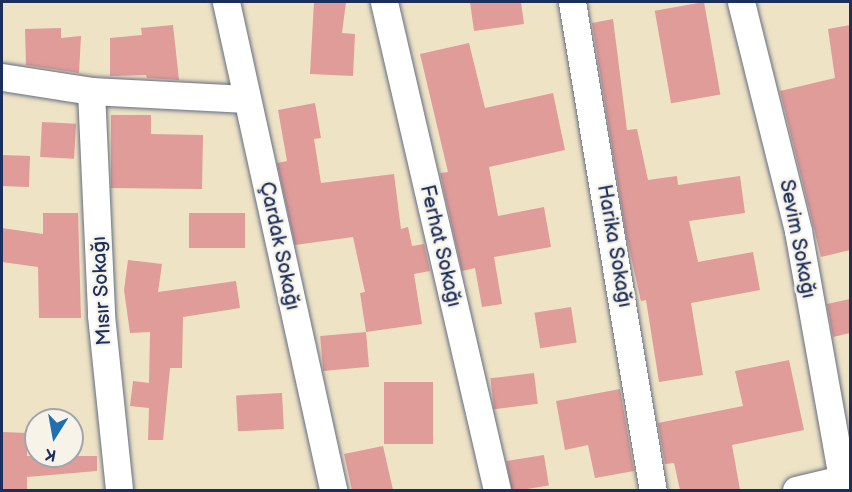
<!DOCTYPE html>
<meta charset="utf-8">
<style>
body{margin:0}
#map{position:relative;width:852px;height:492px;overflow:hidden;background:#efe3c5;font-family:"Balsamiq Sans",sans-serif}
div>[style]{position:absolute}
[style*='--x']{left:calc(var(--x)*1px);top:calc(var(--y)*1px);width:calc(var(--w)*1px);rotate:calc(var(--a)*1deg)}
.building>*{inset:0;background:#df9c99;transform-origin:0 0}
.roads{filter:drop-shadow(0 0 2px #656e82) drop-shadow(0 0 2px #656e82)}
.street>*{height:27px;margin:-13.5px;padding:0 13.5px;transform-origin:13.5px;border-radius:13.5px;background:#fff}
span{translate:-50% -50%;white-space:nowrap;text-align:center;line-height:1.15;-webkit-text-stroke:5px #f7f3e8;paint-order:stroke}
.street-label{font-size:20px;color:#1b2f5e}
.frame{position:absolute;inset:0;border:3px solid #1b2f5e;pointer-events:none}
.north{position:absolute;left:24px;top:408px;width:60px;height:60px;box-sizing:border-box;background:#f7f3e8;border:2px solid #9fa5b1;border-radius:50%;rotate:191deg;font-size:16px;font-weight:700;line-height:24px;text-align:center;color:#1b2f5e}
.north::after{content:'';display:block;margin:auto;width:21px;height:27px;background:#1f6fb2;clip-path:polygon(50% 0,100% 100%,50% 72%,0 100%)}
</style>
<div id="map">
<div class="building">
<i style="clip-path:polygon(314px 2px,346px 2px,342px 33px,355px 34px,353px 76px,310px 74px)"></i>
<i style="clip-path:polygon(470px 2px,521px 2px,524px 24px,474px 31px)"></i>
<i style="left:704px;top:2px;width:94px;height:50px;rotate:80deg"></i>
<i style="clip-path:polygon(613px 19px,627px 130px,637px 129px,648px 180px,677px 176px,678px 185px,740px 176px,745px 213px,689px 221px,698px 262px,753px 252px,760px 290px,691px 303px,703px 375px,659px 382px,646px 300px,641px 301px,626px 234px,592px 23px)"></i>
<i style="clip-path:polygon(173px 25px,179px 80px,147px 78px,146px 75px,110px 76px,110px 38px,142px 35px,141px 28px)"></i>
<i style="clip-path:polygon(850px 25px,850px 250px,821px 257px,780px 91px,835px 78px,828px 29px)"></i>
<i style="clip-path:polygon(61px 28px,61px 38px,81px 36px,79px 73px,26px 65px,25px 29px)"></i>
<i style="clip-path:polygon(469px 43px,485px 108px,553px 93px,565px 150px,489px 167px,498px 216px,544px 207px,551px 247px,494px 257px,502px 304px,482px 307px,475px 268px,462px 271px,440px 173px,448px 172px,420px 54px)"></i>
<i style="clip-path:polygon(315px 103px,321px 138px,314px 139px,321px 183px,394px 174px,401px 229px,408px 227px,412px 246px,424px 244px,430px 271px,414px 274px,422px 324px,366px 332px,360px 293px,365px 292px,353px 237px,295px 245px,277px 163px,287px 161px,278px 110px)"></i>
<i style="clip-path:polygon(111px 115px,151px 115px,151px 134px,203px 135px,202px 189px,111px 188px)"></i>
<i style="left:42px;top:122px;width:34px;height:35px;rotate:3deg"></i>
<i style="left:2px;top:155px;width:28px;height:31px;rotate:2deg"></i>
<i style="clip-path:polygon(43px 213px,78px 213px,81px 318px,39px 318px,38px 267px,2px 262px,2px 228px,43px 234px)"></i>
<i style="left:245px;top:213px;width:35px;height:56px;rotate:90deg"></i>
<i style="clip-path:polygon(128px 260px,162px 264px,158px 292px,236px 281px,240px 308px,183px 317px,182px 368px,170px 368px,163px 440px,148px 440px,149px 408px,130px 406px,133px 381px,149px 383px,150px 332px,130px 333px,124px 290px)"></i>
<i style="clip-path:polygon(850px 299px,850px 333px,833px 337px,827px 304px)"></i>
<i style="left:571px;top:307px;width:36px;height:37px;rotate:81deg"></i>
<i style="left:366px;top:332px;width:35px;height:46px;rotate:85deg"></i>
<i style="clip-path:polygon(789px 360px,804px 430px,732px 445px,740px 490px,680px 490px,674px 463px,665px 464px,658px 423px,743px 406px,735px 371px)"></i>
<i style="left:534px;top:373px;width:31px;height:44px;rotate:83deg"></i>
<i style="left:384px;top:382px;width:49px;height:62px"></i>
<i style="clip-path:polygon(620px 389px,634px 471px,595px 478px,588px 445px,565px 450px,556px 401px)"></i>
<i style="left:282px;top:393px;width:36px;height:46px;rotate:87deg"></i>
<i style="clip-path:polygon(2px 432px,28px 433px,27px 456px,97px 456px,97px 471px,27px 477px,27px 490px,2px 490px)"></i>
<i style="clip-path:polygon(383px 446px,393px 490px,352px 490px,344px 454px)"></i>
<i style="left:544px;top:455px;width:31px;height:38px;rotate:81deg"></i>
</div>
<div class="roads">
<div class="street">
<i style="--x:226;--y:2;--w:500;--a:77.6"></i>
<i style="--x:384;--y:2;--w:501;--a:76.96"></i>
<i style="--x:572;--y:2;--w:495;--a:80.6"></i>
<i style="--x:741;--y:2;--w:236;--a:76"></i>
<i style="--x:798;--y:231;--w:252;--a:79.9"></i>
<i style="--x:2;--y:77;--w:90;--a:8.9"></i>
<i style="--x:91;--y:91;--w:156;--a:2.9"></i>
<i style="--x:91;--y:91;--w:224;--a:87.4"></i>
<i style="--x:101;--y:315;--w:176;--a:84.1"></i>
<i style="--x:796;--y:490;--w:56;--a:-13.5"></i>
</div>
</div>
<div class="street-label">
<span style="left:797px;top:239px;rotate:79deg">Sevim Sokağı</span>
<span style="left:279px;top:246px;rotate:78deg">Çardak Sokağı</span>
<span style="left:440px;top:246px;rotate:77deg">Ferhat Sokağı</span>
<span style="left:614px;top:246px;rotate:80deg">Harika Sokağı</span>
<span style="left:102px;top:291px;rotate:-93deg">Mısır Sokağı</span>
</div>
<div class="frame"></div>
<div class="north">K</div>
</div>
